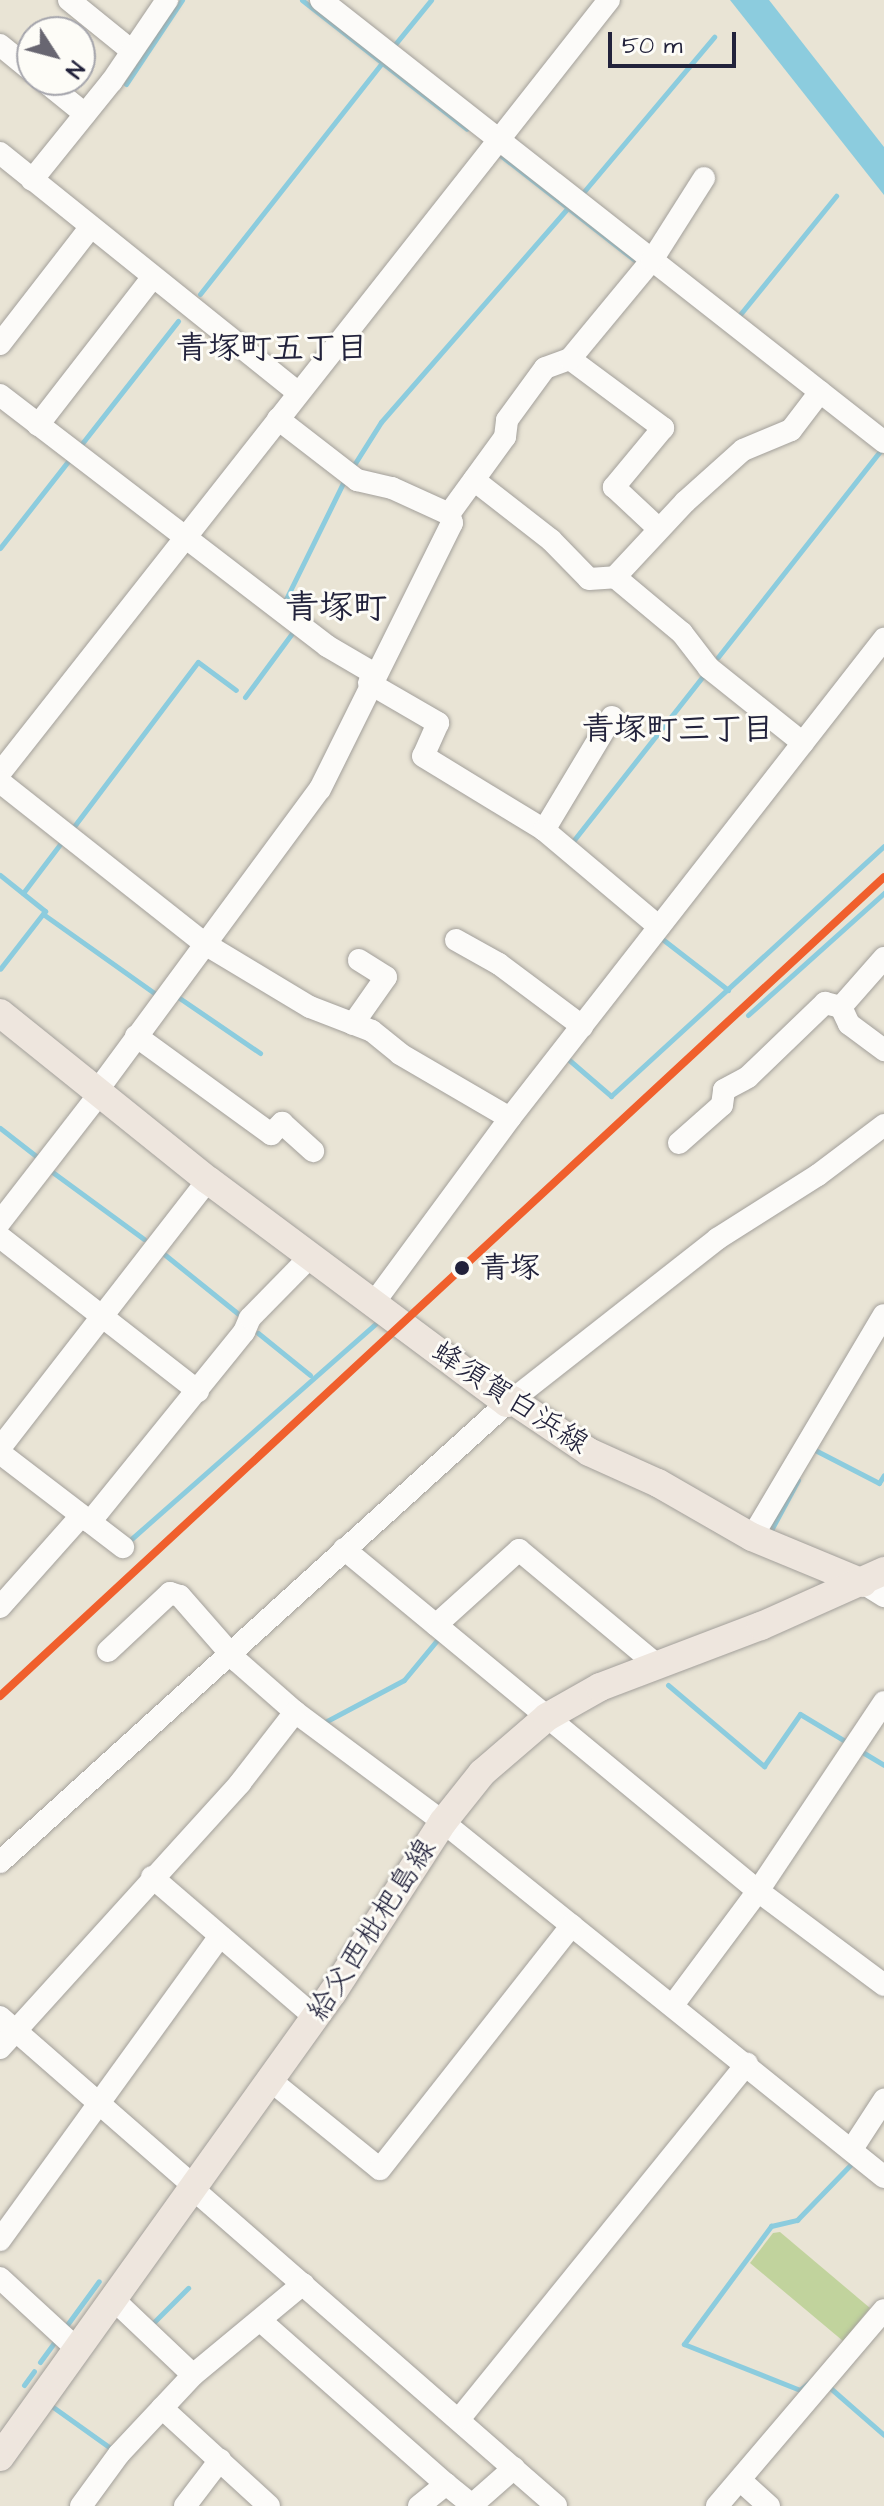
<!DOCTYPE html>
<meta charset="utf-8">
<style>
body{margin:0}
#map{position:relative;width:884px;height:2506px;overflow:hidden;background:#e9e4d5;font-family:"Architects Daughter","Klee One",sans-serif}
div>[style]{position:absolute}
[style*='--x']{left:calc(var(--x)*1px);top:calc(var(--y)*1px);width:calc(var(--w)*1px);rotate:calc(var(--a)*1deg)}
.green>*{inset:0;background:#c1d39d}
.water>*{inset:0;background:#8cccde}
.stream>*{height:5px;margin:-2.5px;padding:0 2.5px;transform-origin:2.5px;border-radius:2.5px;background:#8cccde}
.roads{filter:drop-shadow(0 0 2px #a3a09b) drop-shadow(0 0 2px #a3a09b)}
.minor>*{height:22px;margin:-11px;padding:0 11px;transform-origin:11px;border-radius:11px;background:#fcfbf9}
.major>*{height:28px;margin:-14px;padding:0 14px;transform-origin:14px;border-radius:14px;background:#eee6de}
.rail-1>*{height:8px;margin:-4px;padding:0 4px;transform-origin:4px;border-radius:4px;background:#f05f2c}
.dots>*{width:22px;height:22px;translate:-50% -50%;box-sizing:border-box;border:4px solid #fdfcf7;border-radius:50%}
span{translate:-50% -50%;white-space:nowrap;text-align:center;line-height:1.15;-webkit-text-stroke:6px #fdfcf7;paint-order:stroke}
.stop-label{font-size:30px;color:#22223b;font-weight:700}
.left{translate:0 -50%;text-align:left}
.street-label{font-size:30px;color:#22223b}
.neighbourhood-label{font-size:32px;color:#22223b;font-weight:700}
.quarter-label{font-size:34px;color:#22223b;font-weight:700}
.north{position:absolute;left:16px;top:16px;width:80px;height:80px;box-sizing:border-box;background:#fdfcf7;border:2px solid #a5a5ac;border-radius:50%;rotate:126deg;font-size:22px;font-weight:700;line-height:32px;text-align:center;color:#22223b}
.north::after{content:'';display:block;margin:auto;width:28px;height:36px;background:#686671;clip-path:polygon(50% 0,100% 100%,50% 72%,0 100%)}
.scale{position:absolute;left:608px;top:32px;width:128px;height:36px;box-sizing:border-box;border:4px solid #22223b;border-top:0;padding-left:10px;font-size:24px;line-height:28px;white-space:nowrap;color:#22223b;-webkit-text-stroke:6px #fdfcf7;paint-order:stroke}
</style>
<div id="map">
<div class="green">
<i style="clip-path:polygon(780px 2232px,870px 2308px,843px 2341px,750px 2263px,773px 2233px)"></i>
</div>
<div class="water">
<i style="clip-path:polygon(730px 0,769px 0,884px 147px,884px 195px)"></i>
</div>
<div class="stream">
<i style="--x:302;--y:0;--w:209;--a:38"></i>
<i style="--x:392;--y:48;--w:62;--a:-50.9"></i>
<i style="--x:126;--y:84;--w:101;--a:-56.3"></i>
<i style="--x:499;--y:154;--w:174;--a:38"></i>
<i style="--x:581;--y:195;--w:207;--a:-49.9"></i>
<i style="--x:200;--y:294;--w:294;--a:-51.8"></i>
<i style="--x:738;--y:317;--w:156;--a:-51"></i>
<i style="--x:80;--y:446;--w:159;--a:-51.9"></i>
<i style="--x:352;--y:468;--w:54;--a:-57.8"></i>
<i style="--x:381;--y:422;--w:284;--a:-48.9"></i>
<i style="--x:0;--y:548;--w:112;--a:-51.9"></i>
<i style="--x:284;--y:603;--w:136;--a:-63.8"></i>
<i style="--x:718;--y:657;--w:262;--a:-51.8"></i>
<i style="--x:245;--y:697;--w:81;--a:-53.6"></i>
<i style="--x:72;--y:829;--w:209;--a:-53"></i>
<i style="--x:198;--y:662;--w:47;--a:36.4"></i>
<i style="--x:570;--y:845;--w:216;--a:-51.8"></i>
<i style="--x:0;--y:875;--w:58;--a:38.7"></i>
<i style="--x:45;--y:911;--w:73;--a:127.8"></i>
<i style="--x:23;--y:893;--w:63;--a:-52.8"></i>
<i style="--x:43;--y:914;--w:136;--a:35.4"></i>
<i style="--x:661;--y:938;--w:85;--a:37.8"></i>
<i style="--x:175;--y:995;--w:103;--a:34.3"></i>
<i style="--x:748;--y:1015;--w:183;--a:-41.9"></i>
<i style="--x:568;--y:1059;--w:57;--a:40.7"></i>
<i style="--x:611;--y:1096;--w:370;--a:-42.5"></i>
<i style="--x:0;--y:1128;--w:46;--a:37.9"></i>
<i style="--x:51;--y:1171;--w:115;--a:36.2"></i>
<i style="--x:164;--y:1254;--w:100;--a:38.9"></i>
<i style="--x:258;--y:1333;--w:67;--a:38.9"></i>
<i style="--x:815;--y:1450;--w:72;--a:27.3"></i>
<i style="--x:879;--y:1483;--w:9;--a:-58"></i>
<i style="--x:770;--y:1532;--w:59;--a:-61.7"></i>
<i style="--x:129;--y:1541;--w:336;--a:-41.4"></i>
<i style="--x:668;--y:1685;--w:126;--a:40.2"></i>
<i style="--x:764;--y:1766;--w:63;--a:-55.3"></i>
<i style="--x:800;--y:1714;--w:58;--a:31"></i>
<i style="--x:325;--y:1722;--w:89;--a:-28"></i>
<i style="--x:404;--y:1680;--w:53;--a:-50.3"></i>
<i style="--x:864;--y:1753;--w:23;--a:31"></i>
<i style="--x:150;--y:2326;--w:54;--a:-45"></i>
<i style="--x:64;--y:2329;--w:59;--a:-53.9"></i>
<i style="--x:40;--y:2362;--w:27;--a:-54"></i>
<i style="--x:817;--y:2376;--w:22;--a:141"></i>
<i style="--x:800;--y:2390;--w:125;--a:-158.4"></i>
<i style="--x:684;--y:2344;--w:147;--a:-53.6"></i>
<i style="--x:771;--y:2226;--w:27;--a:-13"></i>
<i style="--x:797;--y:2220;--w:79;--a:-46"></i>
<i style="--x:24;--y:2385;--w:17;--a:-54"></i>
<i style="--x:828;--y:2386;--w:74;--a:41.2"></i>
<i style="--x:53;--y:2407;--w:74;--a:35.6"></i>
</div>
<div class="roads">
<div class="minor">
<i style="--x:69;--y:0;--w:81;--a:39"></i>
<i style="--x:321;--y:0;--w:716;--a:38.13"></i>
<i style="--x:0;--y:45;--w:41;--a:39.1"></i>
<i style="--x:43;--y:80;--w:54;--a:39"></i>
<i style="--x:0;--y:153;--w:383;--a:38.8"></i>
<i style="--x:32;--y:180;--w:127;--a:-51.1"></i>
<i style="--x:112;--y:81;--w:98;--a:-55.8"></i>
<i style="--x:0;--y:344;--w:147;--a:-52.2"></i>
<i style="--x:570;--y:359;--w:116;--a:36.6"></i>
<i style="--x:663;--y:428;--w:77;--a:129.7"></i>
<i style="--x:614;--y:487;--w:60;--a:43"></i>
<i style="--x:0;--y:395;--w:412;--a:37.5"></i>
<i style="--x:327;--y:646;--w:53;--a:30.4"></i>
<i style="--x:278;--y:419;--w:100;--a:37.7"></i>
<i style="--x:357;--y:480;--w:36;--a:13"></i>
<i style="--x:392;--y:488;--w:63;--a:24.5"></i>
<i style="--x:38;--y:425;--w:187;--a:-52.2"></i>
<i style="--x:474;--y:480;--w:98;--a:37.9"></i>
<i style="--x:551;--y:540;--w:54;--a:45.7"></i>
<i style="--x:589;--y:579;--w:26;--a:-4"></i>
<i style="--x:615;--y:577;--w:103;--a:-47"></i>
<i style="--x:685;--y:502;--w:78;--a:-41.9"></i>
<i style="--x:743;--y:450;--w:52;--a:-22.6"></i>
<i style="--x:791;--y:430;--w:48;--a:-52.7"></i>
<i style="--x:615;--y:577;--w:87;--a:39.9"></i>
<i style="--x:682;--y:633;--w:44;--a:52.4"></i>
<i style="--x:709;--y:668;--w:120;--a:38.6"></i>
<i style="--x:369;--y:683;--w:80;--a:30.1"></i>
<i style="--x:438;--y:723;--w:36;--a:114"></i>
<i style="--x:423;--y:756;--w:142;--a:31.4"></i>
<i style="--x:612;--y:717;--w:132;--a:121"></i>
<i style="--x:544;--y:830;--w:150;--a:40.1"></i>
<i style="--x:0;--y:773;--w:984;--a:-51.77"></i>
<i style="--x:0;--y:782;--w:261;--a:38.3"></i>
<i style="--x:205;--y:944;--w:122;--a:31"></i>
<i style="--x:310;--y:1007;--w:66;--a:21.2"></i>
<i style="--x:372;--y:1031;--w:36;--a:39"></i>
<i style="--x:400;--y:1054;--w:127;--a:30.2"></i>
<i style="--x:456;--y:940;--w:49;--a:29.2"></i>
<i style="--x:499;--y:964;--w:104;--a:36.8"></i>
<i style="--x:884;--y:958;--w:65;--a:131.3"></i>
<i style="--x:841;--y:1007;--w:19;--a:65"></i>
<i style="--x:849;--y:1024;--w:44;--a:36.6"></i>
<i style="--x:353;--y:1024;--w:57;--a:-54.9"></i>
<i style="--x:386;--y:977;--w:32;--a:-148"></i>
<i style="--x:136;--y:1036;--w:167;--a:36"></i>
<i style="--x:271;--y:1134;--w:16;--a:-45"></i>
<i style="--x:282;--y:1123;--w:42;--a:42.1"></i>
<i style="--x:97;--y:1091;--w:375;--a:-53.6"></i>
<i style="--x:320;--y:789;--w:297;--a:-63.6"></i>
<i style="--x:452;--y:523;--w:9;--a:-108"></i>
<i style="--x:449;--y:514;--w:95;--a:-54"></i>
<i style="--x:505;--y:437;--w:17;--a:-83"></i>
<i style="--x:507;--y:420;--w:64;--a:-53.8"></i>
<i style="--x:545;--y:368;--w:27;--a:-20"></i>
<i style="--x:570;--y:359;--w:129;--a:-50.4"></i>
<i style="--x:652;--y:260;--w:97;--a:-57.6"></i>
<i style="--x:679;--y:1143;--w:57;--a:-41.5"></i>
<i style="--x:722;--y:1105;--w:15;--a:-82"></i>
<i style="--x:724;--y:1090;--w:27;--a:-28"></i>
<i style="--x:748;--y:1077;--w:107;--a:-43.9"></i>
<i style="--x:825;--y:1003;--w:16;--a:14"></i>
<i style="--x:0;--y:1222;--w:163;--a:-52.2"></i>
<i style="--x:0;--y:1237;--w:251;--a:37.9"></i>
<i style="--x:373;--y:1304;--w:231;--a:-53.6"></i>
<i style="--x:510;--y:1118;--w:608;--a:-52.02"></i>
<i style="--x:512;--y:1400;--w:261;--a:-38.1"></i>
<i style="--x:717;--y:1239;--w:120;--a:-32.4"></i>
<i style="--x:818;--y:1175;--w:83;--a:-37.1"></i>
<i style="--x:0;--y:1448;--w:339;--a:-52.2"></i>
<i style="--x:0;--y:1453;--w:155;--a:37.4"></i>
<i style="--x:90;--y:1522;--w:245;--a:-51"></i>
<i style="--x:244;--y:1332;--w:15;--a:-67"></i>
<i style="--x:250;--y:1318;--w:86;--a:-45.5"></i>
<i style="--x:752;--y:1537;--w:258;--a:-59.3"></i>
<i style="--x:344;--y:1549;--w:537;--a:39.56"></i>
<i style="--x:758;--y:1891;--w:157;--a:36.7"></i>
<i style="--x:863;--y:1583;--w:25;--a:32"></i>
<i style="--x:0;--y:1607;--w:122;--a:-48.3"></i>
<i style="--x:436;--y:1625;--w:112;--a:-42.1"></i>
<i style="--x:519;--y:1550;--w:180;--a:39.8"></i>
<i style="--x:108;--y:1651;--w:85;--a:-43.1"></i>
<i style="--x:170;--y:1593;--w:10;--a:17"></i>
<i style="--x:180;--y:1596;--w:86;--a:48.8"></i>
<i style="--x:237;--y:1661;--w:77;--a:41.3"></i>
<i style="--x:295;--y:1712;--w:184;--a:36.6"></i>
<i style="--x:443;--y:1822;--w:566;--a:38.83"></i>
<i style="--x:0;--y:1862;--w:684;--a:-42.16"></i>
<i style="--x:152;--y:1877;--w:215;--a:40.7"></i>
<i style="--x:673;--y:2005;--w:142;--a:-53.3"></i>
<i style="--x:758;--y:1891;--w:227;--a:-56.3"></i>
<i style="--x:0;--y:2017;--w:257;--a:41.1"></i>
<i style="--x:0;--y:2048;--w:358;--a:-47.8"></i>
<i style="--x:240;--y:1783;--w:90;--a:-52.2"></i>
<i style="--x:270;--y:2080;--w:141;--a:39"></i>
<i style="--x:380;--y:2169;--w:310;--a:-51.8"></i>
<i style="--x:852;--y:2149;--w:59;--a:-56.9"></i>
<i style="--x:192;--y:2188;--w:483;--a:41.1"></i>
<i style="--x:0;--y:2240;--w:375;--a:-54.1"></i>
<i style="--x:0;--y:2278;--w:105;--a:42.7"></i>
<i style="--x:113;--y:2299;--w:110;--a:43.5"></i>
<i style="--x:262;--y:2322;--w:245;--a:41.4"></i>
<i style="--x:162;--y:2408;--w:145;--a:42.5"></i>
<i style="--x:460;--y:2418;--w:456;--a:-51"></i>
<i style="--x:740;--y:2480;--w:39;--a:42"></i>
<i style="--x:81;--y:2506;--w:64;--a:-53.8"></i>
<i style="--x:119;--y:2454;--w:108;--a:-46.9"></i>
<i style="--x:193;--y:2375;--w:143;--a:-39.6"></i>
<i style="--x:185;--y:2506;--w:58;--a:-52.7"></i>
<i style="--x:419;--y:2506;--w:35;--a:-39"></i>
<i style="--x:446;--y:2484;--w:33;--a:39"></i>
<i style="--x:472;--y:2505;--w:56;--a:-41.4"></i>
<i style="--x:717;--y:2506;--w:257;--a:-49.6"></i>
</div>
<div class="major">
<i style="--x:0;--y:1013;--w:267;--a:38.8"></i>
<i style="--x:208;--y:1180;--w:373;--a:36.7"></i>
<i style="--x:507;--y:1403;--w:6;--a:-31"></i>
<i style="--x:512;--y:1400;--w:93;--a:34"></i>
<i style="--x:589;--y:1452;--w:76;--a:24.2"></i>
<i style="--x:658;--y:1483;--w:108;--a:29.9"></i>
<i style="--x:752;--y:1537;--w:120;--a:22.5"></i>
<i style="--x:0;--y:2457;--w:572;--a:-54.39"></i>
<i style="--x:333;--y:1992;--w:202;--a:-57.1"></i>
<i style="--x:443;--y:1822;--w:63;--a:-51.5"></i>
<i style="--x:482;--y:1773;--w:86;--a:-40.7"></i>
<i style="--x:547;--y:1717;--w:61;--a:-29.5"></i>
<i style="--x:600;--y:1687;--w:172;--a:-20.8"></i>
<i style="--x:761;--y:1626;--w:135;--a:-24.1"></i>
</div>
</div>
<div class="rail-1">
<i style="--x:0;--y:1696;--w:1205;--a:-42.81"></i>
</div>
<div class="dots">
<i style="left:462px;top:1268px;background:#22223b"></i>
</div>
<div class="stop-label">
<span class="left" style="left:480px;top:1268px">青塚</span>
</div>
<div class="street-label">
<span style="left:510px;top:1398px;rotate:33deg">蜂須賀白浜線</span>
<span style="left:372px;top:1930px;rotate:-57deg">給父西枇杷島線</span>
</div>
<div class="neighbourhood-label">
<span style="left:272px;top:349px">青塚町五丁目</span>
<span style="left:678px;top:730px">青塚町三丁目</span>
</div>
<div class="quarter-label">
<span style="left:336px;top:609px">青塚町</span>
</div>
<div class="north">N</div>
<div class="scale">50 m</div>
</div>
